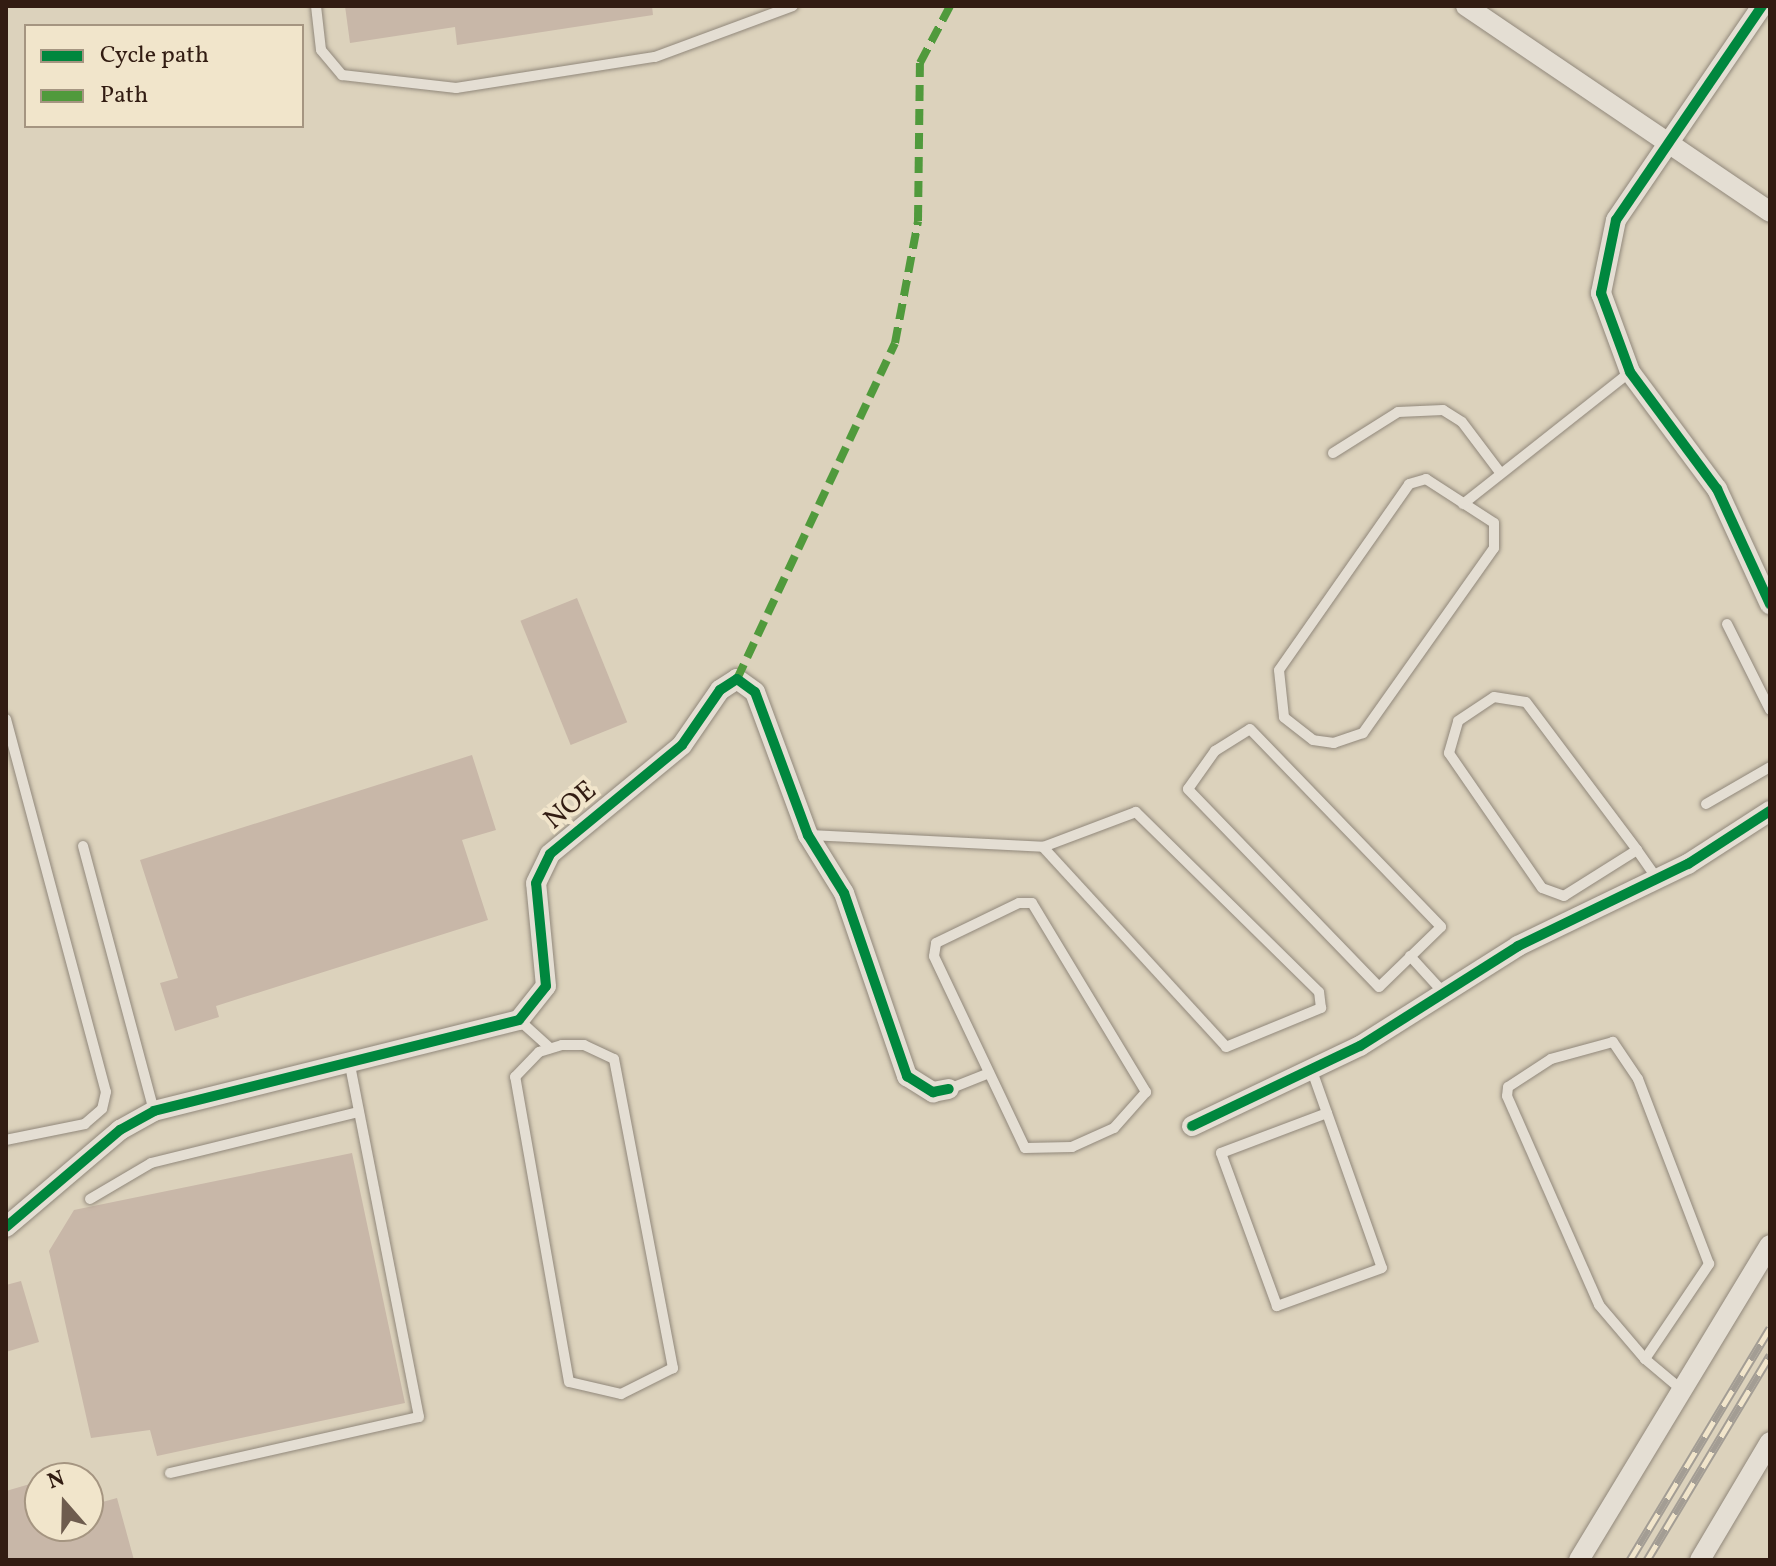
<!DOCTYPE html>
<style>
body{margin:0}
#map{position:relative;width:1776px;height:1566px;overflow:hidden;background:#dcd2bc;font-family:Vollkorn,serif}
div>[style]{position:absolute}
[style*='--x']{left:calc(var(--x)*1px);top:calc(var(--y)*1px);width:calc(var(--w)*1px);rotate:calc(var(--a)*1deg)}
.building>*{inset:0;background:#c8b7a8;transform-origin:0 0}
.roads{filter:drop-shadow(0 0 2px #91887b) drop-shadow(0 0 2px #91887b)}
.lane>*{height:10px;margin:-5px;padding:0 5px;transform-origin:5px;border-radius:5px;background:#e4ded3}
.street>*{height:20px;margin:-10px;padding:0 10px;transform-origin:10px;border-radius:10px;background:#e4ded3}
.rail>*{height:9px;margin-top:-4.5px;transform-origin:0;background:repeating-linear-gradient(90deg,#f1e5cb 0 18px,#a39d94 0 36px);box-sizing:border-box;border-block:2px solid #a39d94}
.quiet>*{height:8px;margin-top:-4px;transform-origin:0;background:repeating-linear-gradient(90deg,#509a3c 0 16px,transparent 0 24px)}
.cycleway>*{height:10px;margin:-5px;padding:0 5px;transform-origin:5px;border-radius:5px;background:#00873e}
span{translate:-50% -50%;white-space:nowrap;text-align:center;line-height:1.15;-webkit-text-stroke:8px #f1e5cb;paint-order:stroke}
.street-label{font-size:28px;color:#321c12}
.frame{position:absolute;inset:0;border:8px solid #321c12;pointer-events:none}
.legend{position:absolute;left:24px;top:24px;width:280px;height:104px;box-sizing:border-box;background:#f1e5cb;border:2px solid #a59581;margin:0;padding:10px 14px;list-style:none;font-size:24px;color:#321c12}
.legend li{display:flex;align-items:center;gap:16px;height:40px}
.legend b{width:40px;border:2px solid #a59581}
.north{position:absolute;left:24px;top:1462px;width:80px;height:80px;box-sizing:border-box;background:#f1e5cb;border:2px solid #a59581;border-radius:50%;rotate:340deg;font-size:22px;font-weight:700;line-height:32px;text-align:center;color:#321c12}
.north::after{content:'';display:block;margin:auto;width:28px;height:36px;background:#6e5c4e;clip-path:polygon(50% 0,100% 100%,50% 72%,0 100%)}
</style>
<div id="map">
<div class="building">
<i style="clip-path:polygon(345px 6px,652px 6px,653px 15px,457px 45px,455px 27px,350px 43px)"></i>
<i style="left:577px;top:598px;width:134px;height:61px;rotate:68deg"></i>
<i style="clip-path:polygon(472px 755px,496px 830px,462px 840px,488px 920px,216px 1006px,219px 1017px,175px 1031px,160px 983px,178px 978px,140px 860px)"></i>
<i style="clip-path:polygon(352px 1153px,405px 1403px,157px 1456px,150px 1430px,91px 1438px,49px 1251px,74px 1210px)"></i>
<i style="clip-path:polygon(21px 1281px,39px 1342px,6px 1352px,6px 1285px)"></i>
<i style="clip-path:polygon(30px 1484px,40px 1526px,88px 1526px,88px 1506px,117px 1498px,134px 1560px,6px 1560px,6px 1491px)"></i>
</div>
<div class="roads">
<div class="lane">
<i style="--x:316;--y:6;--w:44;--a:83.5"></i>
<i style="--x:321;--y:50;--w:33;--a:50"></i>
<i style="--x:342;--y:75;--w:115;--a:6.5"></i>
<i style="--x:456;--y:88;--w:201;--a:-8.9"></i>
<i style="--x:655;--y:57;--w:147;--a:-20.3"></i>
<i style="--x:1333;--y:453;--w:77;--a:-32.2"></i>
<i style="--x:1398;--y:412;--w:45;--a:-2.5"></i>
<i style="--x:1443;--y:410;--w:22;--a:32"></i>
<i style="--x:1462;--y:422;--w:61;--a:52.9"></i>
<i style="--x:1426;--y:479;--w:81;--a:32.9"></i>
<i style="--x:1494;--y:523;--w:25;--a:90"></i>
<i style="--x:1494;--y:548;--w:227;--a:125.3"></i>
<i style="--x:1363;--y:733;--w:31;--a:161"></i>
<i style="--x:1334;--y:743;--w:21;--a:-172"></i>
<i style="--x:1313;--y:740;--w:37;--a:-142"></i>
<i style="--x:1284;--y:717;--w:47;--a:-96.1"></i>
<i style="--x:1279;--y:670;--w:227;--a:-55"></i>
<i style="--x:1409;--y:484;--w:18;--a:-16"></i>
<i style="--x:1463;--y:504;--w:213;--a:-38.3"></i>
<i style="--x:1727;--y:624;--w:96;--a:63.4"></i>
<i style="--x:6;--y:719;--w:386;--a:75"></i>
<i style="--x:106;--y:1092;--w:17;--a:103"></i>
<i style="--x:102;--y:1109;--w:23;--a:139"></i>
<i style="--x:85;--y:1124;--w:81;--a:168.6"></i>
<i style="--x:1250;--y:729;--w:275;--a:46"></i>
<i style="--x:1441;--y:927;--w:86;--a:135.9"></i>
<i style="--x:1379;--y:987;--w:275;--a:-134"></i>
<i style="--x:1188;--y:789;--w:47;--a:-54.6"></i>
<i style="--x:1215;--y:751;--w:41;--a:-32.2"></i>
<i style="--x:1706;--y:804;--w:74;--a:-30"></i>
<i style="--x:810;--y:835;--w:233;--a:2.9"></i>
<i style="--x:1043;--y:847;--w:271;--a:47.5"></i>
<i style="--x:1226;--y:1047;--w:103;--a:-22.3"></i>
<i style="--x:1321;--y:1008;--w:16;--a:-97"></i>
<i style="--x:1319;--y:992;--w:257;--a:-135.5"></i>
<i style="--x:1136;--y:812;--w:99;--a:159.4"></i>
<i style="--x:83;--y:846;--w:274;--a:75"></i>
<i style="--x:1637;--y:850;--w:86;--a:147.8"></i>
<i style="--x:1564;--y:896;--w:23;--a:-160"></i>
<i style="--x:1542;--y:888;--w:164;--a:-124.6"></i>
<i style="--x:1449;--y:753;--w:33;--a:-74"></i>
<i style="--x:1458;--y:721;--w:43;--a:-33.7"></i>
<i style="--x:1494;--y:697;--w:32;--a:9"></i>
<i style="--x:1526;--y:702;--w:185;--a:53.1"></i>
<i style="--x:1637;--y:850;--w:35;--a:55"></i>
<i style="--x:1019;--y:903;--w:13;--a:0"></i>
<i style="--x:1032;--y:903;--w:221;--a:58.9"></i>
<i style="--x:1146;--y:1092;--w:48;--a:131.6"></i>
<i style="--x:1114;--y:1128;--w:46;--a:155.7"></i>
<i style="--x:1072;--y:1147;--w:47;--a:178.8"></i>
<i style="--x:1025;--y:1148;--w:212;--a:-115.4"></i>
<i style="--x:934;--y:956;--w:13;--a:-81"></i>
<i style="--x:936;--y:943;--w:92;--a:-25.7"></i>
<i style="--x:1410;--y:956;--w:47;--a:47.6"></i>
<i style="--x:519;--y:1020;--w:42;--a:42.1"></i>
<i style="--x:562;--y:1045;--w:22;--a:0"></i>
<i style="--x:584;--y:1045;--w:33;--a:25"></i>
<i style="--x:614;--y:1059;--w:315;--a:79.2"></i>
<i style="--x:673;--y:1368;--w:58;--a:153.4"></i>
<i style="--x:621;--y:1394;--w:53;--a:-167"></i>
<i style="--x:569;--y:1382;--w:310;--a:-100"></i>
<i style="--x:515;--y:1077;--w:35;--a:-46"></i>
<i style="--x:539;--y:1052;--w:24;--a:-17"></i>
<i style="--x:1311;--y:1068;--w:48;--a:70.4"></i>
<i style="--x:1327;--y:1113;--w:164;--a:70.5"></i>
<i style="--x:1382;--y:1268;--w:112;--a:160.1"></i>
<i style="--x:1277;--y:1306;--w:163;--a:-110.1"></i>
<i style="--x:1221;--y:1153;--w:113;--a:-20.7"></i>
<i style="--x:949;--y:1089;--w:43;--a:-21.8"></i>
<i style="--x:90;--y:1199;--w:71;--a:-30.5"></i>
<i style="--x:151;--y:1163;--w:214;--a:-13.8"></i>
<i style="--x:1645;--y:1359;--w:115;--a:-56"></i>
<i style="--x:1709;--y:1264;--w:198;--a:-111"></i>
<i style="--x:1638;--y:1079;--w:45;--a:-124"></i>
<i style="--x:1613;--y:1042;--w:64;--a:164.7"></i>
<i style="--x:1551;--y:1059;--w:51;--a:146.9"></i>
<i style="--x:1508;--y:1087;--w:9;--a:96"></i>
<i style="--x:1507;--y:1096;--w:228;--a:66.2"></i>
<i style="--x:1599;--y:1305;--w:71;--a:49.6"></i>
<i style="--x:1645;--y:1359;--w:48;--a:40"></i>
<i style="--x:170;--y:1473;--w:255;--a:-12.7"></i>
<i style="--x:419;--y:1417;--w:358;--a:-101.1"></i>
</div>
<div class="street">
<i style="--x:1466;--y:6;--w:367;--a:34.1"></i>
<i style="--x:1762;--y:6;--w:259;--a:124.3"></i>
<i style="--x:1616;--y:220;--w:75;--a:101.6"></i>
<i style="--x:1601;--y:293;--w:84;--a:69.8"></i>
<i style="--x:1630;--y:372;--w:146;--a:53.4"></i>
<i style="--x:1717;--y:489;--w:127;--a:65.3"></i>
<i style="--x:1192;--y:1126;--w:186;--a:-25.5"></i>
<i style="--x:1360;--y:1046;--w:187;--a:-32.3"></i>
<i style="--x:1518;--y:946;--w:189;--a:-25.8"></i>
<i style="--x:1688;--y:864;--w:98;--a:-32.9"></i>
<i style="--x:6;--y:1227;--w:150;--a:-40.4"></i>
<i style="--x:120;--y:1130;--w:39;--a:-29"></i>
<i style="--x:154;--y:1111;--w:376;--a:-14"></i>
<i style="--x:519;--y:1020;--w:43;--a:-51.5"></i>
<i style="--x:546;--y:986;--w:103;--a:-95.5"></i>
<i style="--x:536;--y:883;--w:32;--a:-64"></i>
<i style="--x:550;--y:854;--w:171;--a:-39.5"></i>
<i style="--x:682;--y:745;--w:67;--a:-55.4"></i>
<i style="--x:720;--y:690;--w:20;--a:-33"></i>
<i style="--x:737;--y:679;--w:22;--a:36"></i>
<i style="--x:755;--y:692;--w:153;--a:69.7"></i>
<i style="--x:808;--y:835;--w:68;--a:58.2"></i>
<i style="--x:844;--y:893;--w:194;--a:71"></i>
<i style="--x:907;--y:1076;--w:31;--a:32"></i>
<i style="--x:933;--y:1092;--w:16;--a:-11"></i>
<i style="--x:1579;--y:1560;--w:368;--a:-58.8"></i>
<i style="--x:1700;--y:1560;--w:137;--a:-59.3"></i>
</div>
</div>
<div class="rail">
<i style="--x:1630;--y:1560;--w:271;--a:-58.9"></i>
<i style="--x:1647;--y:1560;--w:239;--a:-59"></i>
</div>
<div class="quiet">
<i style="--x:737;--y:679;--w:371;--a:-64.8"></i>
<i style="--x:895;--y:343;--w:124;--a:-79.3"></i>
<i style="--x:918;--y:221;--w:158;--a:-89.3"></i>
<i style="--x:920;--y:63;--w:64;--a:-62.2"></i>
</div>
<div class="cycleway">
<i style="--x:1762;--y:6;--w:259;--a:124.3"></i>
<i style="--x:1616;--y:220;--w:75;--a:101.6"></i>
<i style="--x:1601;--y:293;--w:84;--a:69.8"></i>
<i style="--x:1630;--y:372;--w:146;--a:53.4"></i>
<i style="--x:1717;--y:489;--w:127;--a:65.3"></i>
<i style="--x:1192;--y:1126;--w:186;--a:-25.5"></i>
<i style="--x:1360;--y:1046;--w:187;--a:-32.3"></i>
<i style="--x:1518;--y:946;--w:189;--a:-25.8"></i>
<i style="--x:1688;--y:864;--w:98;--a:-32.9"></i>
<i style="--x:6;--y:1227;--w:150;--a:-40.4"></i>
<i style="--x:120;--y:1130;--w:39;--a:-29"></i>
<i style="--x:154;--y:1111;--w:376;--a:-14"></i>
<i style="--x:519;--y:1020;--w:43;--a:-51.5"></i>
<i style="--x:546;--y:986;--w:103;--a:-95.5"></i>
<i style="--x:536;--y:883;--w:32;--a:-64"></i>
<i style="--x:550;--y:854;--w:171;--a:-39.5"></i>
<i style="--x:682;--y:745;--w:67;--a:-55.4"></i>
<i style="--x:720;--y:690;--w:20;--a:-33"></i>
<i style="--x:737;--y:679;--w:22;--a:36"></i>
<i style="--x:755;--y:692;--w:153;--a:69.7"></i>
<i style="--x:808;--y:835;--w:68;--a:58.2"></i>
<i style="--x:844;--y:893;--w:194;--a:71"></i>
<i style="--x:907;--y:1076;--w:31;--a:32"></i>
<i style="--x:933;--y:1092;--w:16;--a:-11"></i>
</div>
<div class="street-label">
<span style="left:571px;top:806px;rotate:-40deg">NOE</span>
</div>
<div class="frame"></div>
<ul class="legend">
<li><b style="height:10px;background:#00873e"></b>Cycle path</li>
<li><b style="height:10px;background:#509a3c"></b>Path</li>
</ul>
<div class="north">N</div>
</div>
